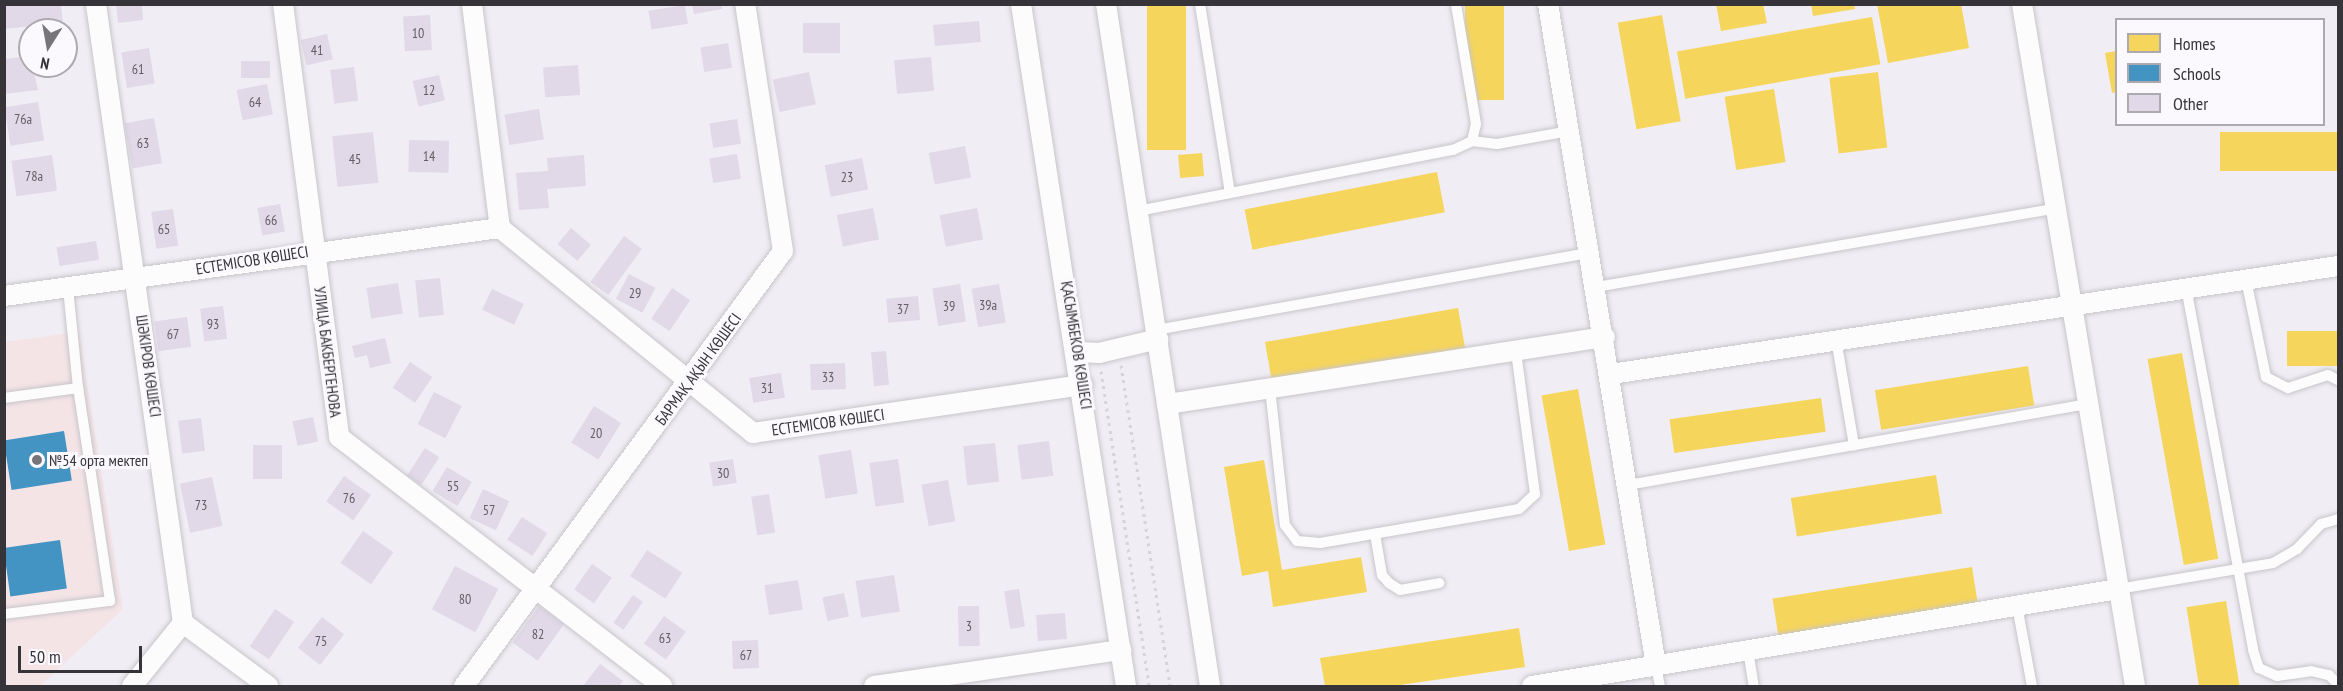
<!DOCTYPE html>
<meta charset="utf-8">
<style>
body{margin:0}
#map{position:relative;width:2343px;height:691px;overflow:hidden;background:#f0edf4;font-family:"PT Sans Narrow",sans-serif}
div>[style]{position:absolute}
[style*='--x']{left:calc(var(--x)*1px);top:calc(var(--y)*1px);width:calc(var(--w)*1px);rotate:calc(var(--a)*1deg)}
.education>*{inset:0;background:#f4e4e6}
.homes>*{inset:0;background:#f6d55c;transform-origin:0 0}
.schools>*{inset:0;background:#4393c3;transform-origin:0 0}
.building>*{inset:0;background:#e1d8e8;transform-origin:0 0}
.path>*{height:3px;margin-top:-1.5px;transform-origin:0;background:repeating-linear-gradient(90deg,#d5d4d6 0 3px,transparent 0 7.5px)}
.roads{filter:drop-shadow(0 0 2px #c7c5ca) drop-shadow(0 0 2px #c7c5ca)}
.lane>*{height:10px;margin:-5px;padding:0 5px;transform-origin:5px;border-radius:5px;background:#fdfcfd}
.street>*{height:20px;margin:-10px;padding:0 10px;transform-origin:10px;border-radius:10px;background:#fdfcfd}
.dots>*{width:16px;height:16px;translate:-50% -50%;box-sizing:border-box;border:3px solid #fbf9fe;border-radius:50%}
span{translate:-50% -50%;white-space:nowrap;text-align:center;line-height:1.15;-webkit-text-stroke:6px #fbf9fe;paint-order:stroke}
.number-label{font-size:14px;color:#625e66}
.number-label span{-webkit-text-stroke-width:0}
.street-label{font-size:16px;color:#373439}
.poi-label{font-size:16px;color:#373439}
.left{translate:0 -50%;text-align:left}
.frame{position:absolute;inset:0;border:6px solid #373439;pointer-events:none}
.legend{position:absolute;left:2115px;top:18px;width:210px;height:108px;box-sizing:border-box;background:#fbf9fe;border:2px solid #adaaaf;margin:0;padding:8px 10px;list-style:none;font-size:18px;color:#373439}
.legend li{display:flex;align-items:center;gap:12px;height:30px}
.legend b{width:30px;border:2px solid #adaaaf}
.north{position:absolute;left:18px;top:18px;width:60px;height:60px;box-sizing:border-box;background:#fbf9fe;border:2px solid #adaaaf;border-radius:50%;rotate:191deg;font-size:16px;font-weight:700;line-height:24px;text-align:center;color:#373439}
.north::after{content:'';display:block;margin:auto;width:21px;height:27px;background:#78757a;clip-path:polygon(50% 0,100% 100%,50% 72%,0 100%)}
.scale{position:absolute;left:18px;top:646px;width:124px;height:27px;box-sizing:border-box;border:3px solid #373439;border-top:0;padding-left:8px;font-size:18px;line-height:21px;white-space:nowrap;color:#373439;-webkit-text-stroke:4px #fbf9fe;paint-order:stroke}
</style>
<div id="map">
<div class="education">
<i style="clip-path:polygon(79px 332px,123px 609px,40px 686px,5px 686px,4px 342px)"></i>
</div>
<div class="homes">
<i style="left:1465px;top:4px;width:39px;height:96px"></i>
<i style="clip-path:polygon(1716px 4px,1763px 4px,1767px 23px,1721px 31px)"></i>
<i style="clip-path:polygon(1811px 4px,1854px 4px,1855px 9px,1813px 16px)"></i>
<i style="clip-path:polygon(1877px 4px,1961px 4px,1969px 48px,1888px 63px)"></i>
<i style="left:1147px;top:5px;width:39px;height:145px"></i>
<i style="left:1662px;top:15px;width:108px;height:45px;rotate:80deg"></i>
<i style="left:1872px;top:17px;width:48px;height:198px;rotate:80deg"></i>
<i style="clip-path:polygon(2116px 51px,2116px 92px,2112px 93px,2105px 53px)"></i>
<i style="left:1878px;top:72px;width:76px;height:49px;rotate:83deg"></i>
<i style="left:1774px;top:89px;width:74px;height:50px;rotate:81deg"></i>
<i style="left:2338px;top:132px;width:39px;height:118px;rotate:90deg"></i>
<i style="left:1202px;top:153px;width:23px;height:24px;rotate:85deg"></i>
<i style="left:1437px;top:172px;width:41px;height:196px;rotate:79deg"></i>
<i style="left:1458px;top:308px;width:40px;height:196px;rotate:80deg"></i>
<i style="left:2338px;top:331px;width:35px;height:51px;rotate:90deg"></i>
<i style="left:2182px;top:353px;width:209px;height:35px;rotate:80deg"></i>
<i style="left:2028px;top:366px;width:40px;height:155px;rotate:81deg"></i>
<i style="left:1578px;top:389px;width:158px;height:37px;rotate:80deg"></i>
<i style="left:1821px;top:398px;width:34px;height:153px;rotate:82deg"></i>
<i style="clip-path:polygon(1264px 460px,1282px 570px,1361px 557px,1367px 592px,1273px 607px,1268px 571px,1242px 576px,1224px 467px)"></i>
<i style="left:1936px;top:475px;width:39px;height:147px;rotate:81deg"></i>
<i style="left:1972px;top:567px;width:39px;height:202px;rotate:81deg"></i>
<i style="left:2226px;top:601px;width:86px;height:40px;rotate:81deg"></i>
<i style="clip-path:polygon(1519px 628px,1525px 667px,1393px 686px,1325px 686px,1320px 658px)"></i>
</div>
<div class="schools">
<i style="left:64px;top:431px;width:50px;height:61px;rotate:81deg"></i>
<i style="left:60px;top:540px;width:49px;height:57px;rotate:82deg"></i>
</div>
<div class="building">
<i style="clip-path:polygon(4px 4px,61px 4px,63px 23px,4px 29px)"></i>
<i style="clip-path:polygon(116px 4px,142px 4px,143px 20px,118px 23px)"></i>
<i style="clip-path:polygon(692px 4px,721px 4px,722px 9px,694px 14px)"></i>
<i style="left:685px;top:5px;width:19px;height:37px;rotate:81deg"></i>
<i style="left:430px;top:15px;width:35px;height:27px;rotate:87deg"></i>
<i style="left:979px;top:21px;width:21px;height:46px;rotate:85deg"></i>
<i style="left:840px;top:23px;width:30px;height:37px;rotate:90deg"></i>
<i style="left:327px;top:34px;width:26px;height:27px;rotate:77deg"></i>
<i style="left:728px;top:43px;width:25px;height:28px;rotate:81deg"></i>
<i style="left:149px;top:48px;width:36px;height:28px;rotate:81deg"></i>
<i style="clip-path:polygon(30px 56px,38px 90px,4px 94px,4px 59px)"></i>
<i style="left:931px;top:57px;width:34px;height:37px;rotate:85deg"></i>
<i style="left:270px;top:61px;width:17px;height:29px;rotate:90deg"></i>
<i style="left:578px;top:65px;width:30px;height:35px;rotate:86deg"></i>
<i style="left:354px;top:67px;width:34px;height:24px;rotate:83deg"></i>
<i style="left:809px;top:72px;width:33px;height:37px;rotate:78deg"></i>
<i style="left:439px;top:75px;width:26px;height:27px;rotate:77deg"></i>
<i style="left:267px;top:84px;width:31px;height:31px;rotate:79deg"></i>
<i style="left:38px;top:102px;width:39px;height:34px;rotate:81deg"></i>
<i style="left:539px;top:109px;width:31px;height:35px;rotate:81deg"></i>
<i style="left:154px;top:118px;width:46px;height:30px;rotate:80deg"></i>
<i style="left:737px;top:119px;width:25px;height:28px;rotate:81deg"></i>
<i style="left:373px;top:132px;width:51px;height:41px;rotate:84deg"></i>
<i style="left:409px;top:140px;width:40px;height:32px;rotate:1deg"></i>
<i style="left:965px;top:146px;width:32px;height:37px;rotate:79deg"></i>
<i style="left:737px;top:154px;width:25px;height:28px;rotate:81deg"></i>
<i style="left:52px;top:155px;width:36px;height:41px;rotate:82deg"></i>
<i style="clip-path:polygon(584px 155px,586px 186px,547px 189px,549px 208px,519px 210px,516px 173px,548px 171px,547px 158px)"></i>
<i style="left:862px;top:158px;width:32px;height:38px;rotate:79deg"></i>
<i style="left:280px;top:204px;width:28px;height:23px;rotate:80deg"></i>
<i style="left:873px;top:208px;width:32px;height:37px;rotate:79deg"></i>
<i style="left:977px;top:208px;width:32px;height:38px;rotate:79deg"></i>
<i style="left:173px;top:209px;width:37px;height:22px;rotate:82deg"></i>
<i style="left:571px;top:228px;width:26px;height:21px;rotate:40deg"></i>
<i style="left:624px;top:236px;width:22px;height:57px;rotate:36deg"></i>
<i style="left:96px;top:241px;width:19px;height:40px;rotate:81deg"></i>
<i style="left:629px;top:274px;width:30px;height:28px;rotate:28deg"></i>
<i style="left:440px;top:278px;width:37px;height:25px;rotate:84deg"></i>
<i style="left:398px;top:283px;width:31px;height:32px;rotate:81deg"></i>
<i style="left:960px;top:284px;width:38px;height:28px;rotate:81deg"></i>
<i style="left:999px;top:284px;width:39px;height:28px;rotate:80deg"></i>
<i style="left:672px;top:288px;width:22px;height:37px;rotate:34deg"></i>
<i style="left:492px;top:289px;width:35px;height:23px;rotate:25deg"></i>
<i style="left:918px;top:296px;width:24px;height:32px;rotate:85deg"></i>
<i style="left:223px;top:306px;width:33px;height:23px;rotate:83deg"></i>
<i style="left:187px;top:317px;width:30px;height:33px;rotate:82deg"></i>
<i style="clip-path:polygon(385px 338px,391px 363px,370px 368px,367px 355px,355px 358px,352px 346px)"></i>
<i style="left:886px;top:351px;width:34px;height:15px;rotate:85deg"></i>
<i style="left:410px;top:362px;width:27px;height:31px;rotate:34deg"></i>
<i style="left:845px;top:363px;width:26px;height:35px;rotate:88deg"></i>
<i style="left:781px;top:373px;width:25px;height:32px;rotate:81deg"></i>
<i style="left:434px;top:392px;width:31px;height:36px;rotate:27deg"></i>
<i style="left:594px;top:406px;width:32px;height:43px;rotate:32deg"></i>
<i style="left:313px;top:417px;width:25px;height:21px;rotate:78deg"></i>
<i style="left:201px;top:418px;width:33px;height:23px;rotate:83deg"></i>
<i style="left:1049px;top:441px;width:35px;height:32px;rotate:83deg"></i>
<i style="left:995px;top:443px;width:39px;height:32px;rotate:84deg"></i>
<i style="left:282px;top:445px;width:34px;height:29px;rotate:90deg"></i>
<i style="left:425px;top:448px;width:17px;height:33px;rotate:33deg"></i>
<i style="left:851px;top:450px;width:44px;height:33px;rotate:81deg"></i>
<i style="left:733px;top:459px;width:24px;height:24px;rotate:81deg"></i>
<i style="left:898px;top:459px;width:44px;height:29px;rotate:82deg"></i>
<i style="left:447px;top:467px;width:29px;height:28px;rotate:31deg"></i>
<i style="left:344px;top:476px;width:33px;height:31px;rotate:35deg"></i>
<i style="left:212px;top:477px;width:50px;height:33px;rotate:78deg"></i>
<i style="left:948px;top:480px;width:42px;height:27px;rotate:80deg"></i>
<i style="left:483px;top:489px;width:29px;height:32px;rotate:25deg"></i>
<i style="left:769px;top:494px;width:39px;height:18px;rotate:81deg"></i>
<i style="left:522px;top:517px;width:30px;height:27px;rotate:33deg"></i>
<i style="left:363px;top:531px;width:37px;height:39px;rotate:35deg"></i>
<i style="left:647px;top:550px;width:42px;height:31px;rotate:33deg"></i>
<i style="left:592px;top:564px;width:24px;height:31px;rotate:35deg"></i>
<i style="left:455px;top:566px;width:49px;height:49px;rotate:28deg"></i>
<i style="left:894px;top:575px;width:37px;height:39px;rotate:81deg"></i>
<i style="left:798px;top:580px;width:30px;height:34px;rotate:81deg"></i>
<i style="left:1019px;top:589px;width:38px;height:15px;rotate:81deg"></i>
<i style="left:844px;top:593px;width:24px;height:22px;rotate:78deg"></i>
<i style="left:633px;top:595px;width:12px;height:34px;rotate:35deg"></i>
<i style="left:539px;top:606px;width:31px;height:45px;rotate:36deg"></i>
<i style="left:979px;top:606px;width:40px;height:21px;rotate:89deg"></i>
<i style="left:275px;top:609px;width:23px;height:45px;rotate:34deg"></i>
<i style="left:1065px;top:613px;width:26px;height:29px;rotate:86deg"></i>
<i style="left:664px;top:616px;width:27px;height:34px;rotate:36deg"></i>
<i style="left:322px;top:617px;width:28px;height:39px;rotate:38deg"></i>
<i style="left:758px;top:640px;width:28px;height:26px;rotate:88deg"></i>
<i style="clip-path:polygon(600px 664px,623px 681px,619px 686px,583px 686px)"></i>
</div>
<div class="path">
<i style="--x:1121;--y:365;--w:325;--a:81.3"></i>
<i style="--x:1101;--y:371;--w:319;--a:81.3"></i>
</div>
<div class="roads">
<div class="lane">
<i style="--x:1200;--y:4;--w:191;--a:81"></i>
<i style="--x:1472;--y:141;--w:25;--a:7"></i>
<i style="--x:1497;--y:144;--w:73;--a:-10.2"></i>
<i style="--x:1138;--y:211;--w:321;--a:-11"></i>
<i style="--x:1453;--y:150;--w:21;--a:-25"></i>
<i style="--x:1472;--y:141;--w:17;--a:-77"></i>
<i style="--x:1476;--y:124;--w:122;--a:-99.5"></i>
<i style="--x:2246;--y:279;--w:100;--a:78.5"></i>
<i style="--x:2266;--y:377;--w:25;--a:27"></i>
<i style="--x:2288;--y:388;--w:42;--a:-18"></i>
<i style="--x:2328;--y:375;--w:11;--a:27"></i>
<i style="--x:1596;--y:287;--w:465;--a:-9.7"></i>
<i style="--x:2186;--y:287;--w:369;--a:79.5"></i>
<i style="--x:2253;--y:650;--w:19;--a:72"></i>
<i style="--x:2259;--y:668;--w:20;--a:24"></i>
<i style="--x:2277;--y:676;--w:34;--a:-8"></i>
<i style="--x:2311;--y:671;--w:18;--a:13"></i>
<i style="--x:2329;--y:675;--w:13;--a:45"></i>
<i style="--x:1156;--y:330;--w:441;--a:-10.1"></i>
<i style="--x:1836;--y:339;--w:108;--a:80.4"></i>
<i style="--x:1270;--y:388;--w:138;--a:83.8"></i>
<i style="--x:1285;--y:525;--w:20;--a:53"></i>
<i style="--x:1297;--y:541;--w:23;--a:5"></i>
<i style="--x:1320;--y:543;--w:202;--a:-9.7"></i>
<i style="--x:1519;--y:509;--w:22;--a:-43"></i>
<i style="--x:1535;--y:494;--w:144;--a:-97.6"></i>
<i style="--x:4;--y:398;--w:75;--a:-7.7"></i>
<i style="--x:78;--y:388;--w:101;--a:-95.7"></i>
<i style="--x:1628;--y:485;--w:465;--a:-10"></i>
<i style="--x:1375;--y:534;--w:42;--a:80.3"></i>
<i style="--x:1382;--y:575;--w:11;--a:49"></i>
<i style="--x:1389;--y:583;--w:13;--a:32"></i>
<i style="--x:1400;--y:590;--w:40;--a:-10"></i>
<i style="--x:2118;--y:589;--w:157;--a:-9.5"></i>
<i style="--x:2273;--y:563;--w:28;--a:-30"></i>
<i style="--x:2297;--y:549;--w:35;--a:-46"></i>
<i style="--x:2321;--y:524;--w:18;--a:-16"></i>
<i style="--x:2017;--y:606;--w:81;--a:79.4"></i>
<i style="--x:4;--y:614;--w:107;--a:-7"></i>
<i style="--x:110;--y:601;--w:215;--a:-98.5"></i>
<i style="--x:1748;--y:650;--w:36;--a:81"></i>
<i style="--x:1656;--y:666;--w:20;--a:79"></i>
</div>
<div class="street">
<i style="--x:96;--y:4;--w:625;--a:82"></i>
<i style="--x:183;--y:623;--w:106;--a:36.5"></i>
<i style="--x:283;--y:4;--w:437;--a:82.6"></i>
<i style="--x:339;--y:437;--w:408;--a:37.6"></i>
<i style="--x:472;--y:4;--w:226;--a:82.9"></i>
<i style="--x:500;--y:228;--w:326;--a:39"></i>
<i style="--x:753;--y:433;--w:333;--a:-8.3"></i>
<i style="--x:1021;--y:4;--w:690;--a:81.25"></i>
<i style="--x:1106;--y:4;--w:690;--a:81.33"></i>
<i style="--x:1548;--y:4;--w:671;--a:80.73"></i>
<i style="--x:2022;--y:4;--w:691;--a:80.59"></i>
<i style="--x:4;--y:296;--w:501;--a:-7.81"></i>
<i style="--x:1079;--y:352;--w:20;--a:3"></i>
<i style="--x:1099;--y:353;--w:61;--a:-13.3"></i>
<i style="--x:1611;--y:374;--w:735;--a:-8.45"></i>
<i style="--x:1167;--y:404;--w:443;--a:-8.7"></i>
<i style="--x:132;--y:686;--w:81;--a:-51"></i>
<i style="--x:464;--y:686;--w:539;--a:-53.75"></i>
<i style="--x:783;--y:251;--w:250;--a:-98.7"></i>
<i style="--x:874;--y:686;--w:250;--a:-8.3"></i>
<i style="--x:1532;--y:686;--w:594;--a:-9.4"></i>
</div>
</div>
<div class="dots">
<i style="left:37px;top:460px;background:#78757a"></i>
</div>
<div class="number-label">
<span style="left:418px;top:33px">10</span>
<span style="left:317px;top:50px">41</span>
<span style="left:138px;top:69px">61</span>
<span style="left:429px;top:90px">12</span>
<span style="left:255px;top:102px">64</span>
<span style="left:23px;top:119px">76а</span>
<span style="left:143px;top:143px">63</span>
<span style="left:429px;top:156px">14</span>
<span style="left:355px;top:159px">45</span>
<span style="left:34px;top:176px">78а</span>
<span style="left:847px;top:177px">23</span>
<span style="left:271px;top:220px">66</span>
<span style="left:164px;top:229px">65</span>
<span style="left:635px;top:293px">29</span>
<span style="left:988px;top:305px">39а</span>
<span style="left:949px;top:306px">39</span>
<span style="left:903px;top:309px">37</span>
<span style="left:213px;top:324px">93</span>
<span style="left:173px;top:334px">67</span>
<span style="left:828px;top:377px">33</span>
<span style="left:767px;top:388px">31</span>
<span style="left:596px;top:433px">20</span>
<span style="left:723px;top:473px">30</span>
<span style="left:453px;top:486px">55</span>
<span style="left:349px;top:498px">76</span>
<span style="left:201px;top:505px">73</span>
<span style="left:489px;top:510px">57</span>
<span style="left:465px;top:599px">80</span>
<span style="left:969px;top:626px">3</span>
<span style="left:538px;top:634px">82</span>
<span style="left:665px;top:638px">63</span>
<span style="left:321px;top:641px">75</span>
<span style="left:746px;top:655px">67</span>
</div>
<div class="street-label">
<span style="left:252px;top:260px;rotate:-9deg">ЕСТЕМІСОВ КӨШЕСІ</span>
<span style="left:1077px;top:345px;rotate:81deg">ҚАСЫМБЕКОВ КӨШЕСІ</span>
<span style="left:328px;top:352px;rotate:83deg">УЛИЦА БАКБЕРГЕНОВА</span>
<span style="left:149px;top:366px;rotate:82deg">ШӘКІРОВ КӨШЕСІ</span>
<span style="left:698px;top:369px;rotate:-54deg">БАРМАҚ АҚЫН КӨШЕСІ</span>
<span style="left:828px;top:422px;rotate:-8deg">ЕСТЕМІСОВ КӨШЕСІ</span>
</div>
<div class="poi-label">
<span class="left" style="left:49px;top:460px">№54 орта мектеп</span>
</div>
<div class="frame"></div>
<ul class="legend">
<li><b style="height:16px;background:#f6d55c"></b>Homes</li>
<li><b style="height:16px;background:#4393c3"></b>Schools</li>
<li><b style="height:16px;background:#e1d8e8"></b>Other</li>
</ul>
<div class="north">N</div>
<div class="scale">50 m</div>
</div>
